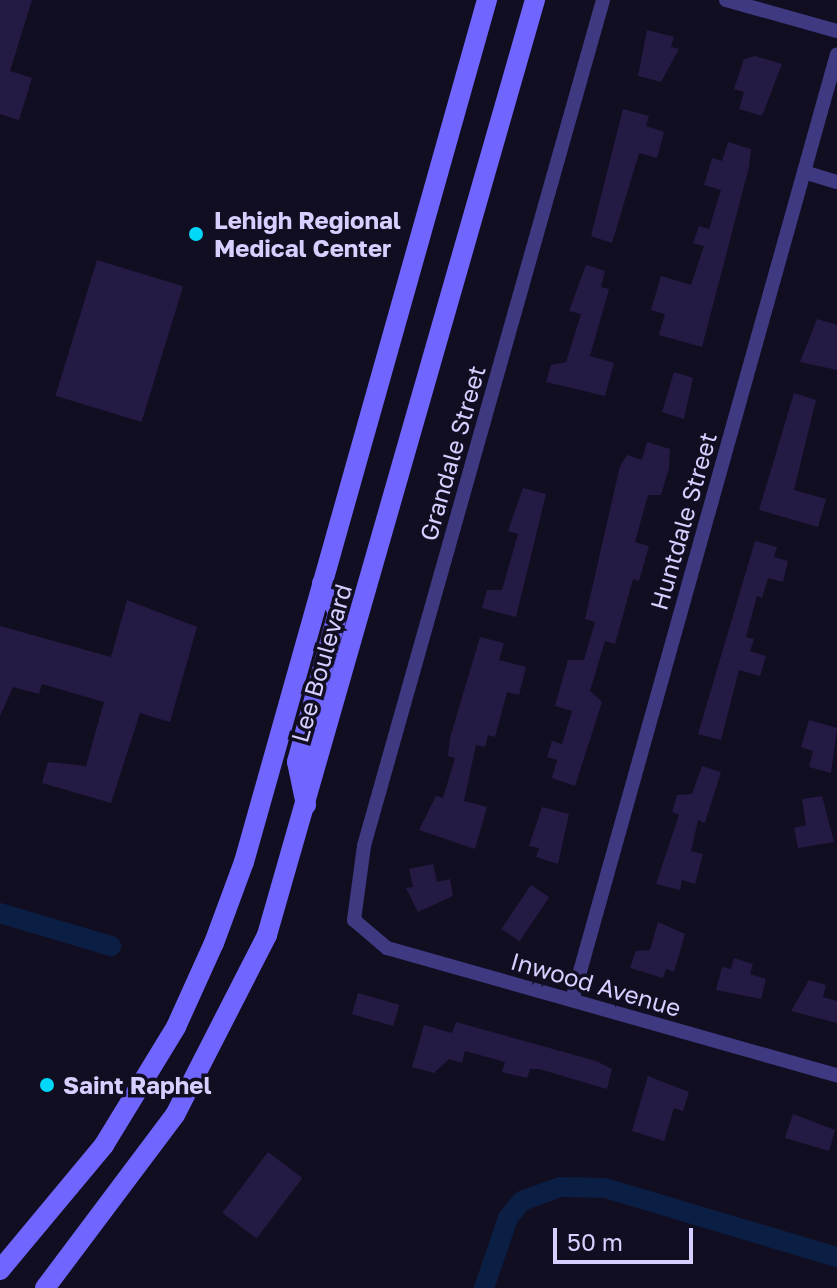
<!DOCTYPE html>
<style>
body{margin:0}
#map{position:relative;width:837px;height:1288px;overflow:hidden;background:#120e22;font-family:"Golos Text",sans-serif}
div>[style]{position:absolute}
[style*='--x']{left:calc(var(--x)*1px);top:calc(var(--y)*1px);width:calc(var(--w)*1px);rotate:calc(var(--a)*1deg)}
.canal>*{height:20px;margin:-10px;padding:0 10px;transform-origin:10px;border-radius:10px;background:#0b1e43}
.building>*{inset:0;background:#241a43;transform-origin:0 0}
.minor>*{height:14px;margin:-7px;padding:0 7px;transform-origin:7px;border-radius:7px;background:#3e3981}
.secondary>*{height:20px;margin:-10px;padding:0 10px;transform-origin:10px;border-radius:10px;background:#7066ff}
.dots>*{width:22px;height:22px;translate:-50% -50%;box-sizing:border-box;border:4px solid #120e22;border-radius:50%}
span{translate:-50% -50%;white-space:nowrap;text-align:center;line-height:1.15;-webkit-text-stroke:7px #120e22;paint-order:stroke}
.poi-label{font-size:24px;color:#d6cfff;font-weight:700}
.left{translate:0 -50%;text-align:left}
.street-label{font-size:24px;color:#d6cfff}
.scale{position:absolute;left:553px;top:1228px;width:140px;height:36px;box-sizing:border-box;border:4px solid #d6cfff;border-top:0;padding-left:10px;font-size:24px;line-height:28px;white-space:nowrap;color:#d6cfff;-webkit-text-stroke:6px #120e22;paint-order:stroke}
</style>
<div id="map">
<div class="canal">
<i style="--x:0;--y:913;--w:116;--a:16.6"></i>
<i style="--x:484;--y:1288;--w:74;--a:-71.1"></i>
<i style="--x:508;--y:1218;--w:22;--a:-51"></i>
<i style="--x:522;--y:1201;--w:40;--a:-20.2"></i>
<i style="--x:560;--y:1187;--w:45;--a:1.3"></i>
<i style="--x:605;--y:1188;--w:242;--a:16.6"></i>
</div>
<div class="building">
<i style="clip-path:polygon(0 0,32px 0,10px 71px,32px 78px,19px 120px,0 114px)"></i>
<i style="clip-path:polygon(647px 30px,674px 37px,671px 47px,679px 49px,661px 82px,638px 76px)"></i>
<i style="clip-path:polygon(755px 56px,782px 64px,762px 116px,739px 109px,744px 92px,734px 89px,744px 59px)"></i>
<i style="clip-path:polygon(623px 109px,649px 116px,646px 126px,664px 132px,657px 158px,639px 153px,612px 243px,591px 236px)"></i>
<i style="clip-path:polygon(728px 142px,751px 149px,749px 167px,702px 347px,659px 335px,665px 314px,651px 310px,661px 276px,691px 285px,704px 246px,693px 243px,699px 226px,709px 229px,721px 190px,704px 185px,712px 158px,722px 161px)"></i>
<i style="left:97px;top:260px;width:90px;height:142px;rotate:17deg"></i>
<i style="clip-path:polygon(586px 265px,605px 271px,601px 287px,609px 289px,590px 356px,614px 363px,605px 396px,546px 382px,551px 365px,566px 362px,581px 314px,569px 311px)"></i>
<i style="clip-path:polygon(817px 319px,837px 325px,837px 370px,800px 362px)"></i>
<i style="clip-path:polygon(674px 372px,693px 378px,684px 419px,662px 412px)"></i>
<i style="clip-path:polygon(794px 393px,816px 400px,794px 490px,826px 499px,818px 527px,759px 510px)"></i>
<i style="clip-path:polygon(647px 442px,670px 449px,669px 468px,661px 495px,648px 495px,635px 542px,649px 546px,639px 581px,633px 579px,615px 644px,605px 641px,590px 691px,602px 702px,575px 786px,552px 778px,557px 760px,547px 757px,552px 741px,562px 744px,572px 711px,555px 706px,568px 660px,584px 660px,595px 622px,585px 619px,620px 466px,627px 455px,642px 460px)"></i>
<i style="clip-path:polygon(523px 488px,546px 494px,516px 617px,482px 608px,487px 590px,502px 590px,518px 534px,508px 531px)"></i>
<i style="clip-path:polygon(755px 541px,777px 547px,774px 557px,788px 561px,783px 582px,768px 578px,762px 598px,757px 596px,746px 637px,754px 639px,750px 651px,766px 656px,760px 676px,739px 670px,721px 740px,698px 734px)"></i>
<i style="clip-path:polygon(127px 600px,197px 627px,170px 722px,140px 713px,111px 803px,42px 783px,48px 762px,86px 766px,104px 702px,42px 684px,39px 694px,13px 687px,0 716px,0 626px,111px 657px)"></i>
<i style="clip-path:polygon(480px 637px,504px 643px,499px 660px,526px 667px,519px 695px,507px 692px,495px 737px,488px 735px,485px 747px,476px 745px,464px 801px,487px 807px,475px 849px,419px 830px,436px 796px,443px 798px,455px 758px,448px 756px,450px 738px)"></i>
<i style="clip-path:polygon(809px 720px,837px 728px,831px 773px,809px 767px,813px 751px,801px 747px)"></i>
<i style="clip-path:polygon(702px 766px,721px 772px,705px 823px,698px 820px,691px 851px,703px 854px,695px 884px,682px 880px,680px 890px,656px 884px,679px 815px,672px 812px,677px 795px,692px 794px)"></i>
<i style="clip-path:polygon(822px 796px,834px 842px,798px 848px,794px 828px,806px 825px,802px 799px)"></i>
<i style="clip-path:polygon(542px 807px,569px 814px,558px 864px,536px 857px,539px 848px,529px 846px)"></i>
<i style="clip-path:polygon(433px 864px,437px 882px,450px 879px,453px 896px,418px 912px,406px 888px,413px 887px,409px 869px)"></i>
<i style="left:531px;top:885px;width:22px;height:53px;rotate:34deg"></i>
<i style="clip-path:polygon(658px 922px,685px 934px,674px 972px,666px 969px,663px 978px,630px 968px,636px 951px,650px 950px)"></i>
<i style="clip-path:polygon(734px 958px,753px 964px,750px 974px,766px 979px,761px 999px,716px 990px,722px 967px,731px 969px)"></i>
<i style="clip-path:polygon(809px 980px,826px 985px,823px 997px,837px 1001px,837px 1023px,791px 1011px)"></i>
<i style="left:358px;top:993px;width:43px;height:22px;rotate:16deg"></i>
<i style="clip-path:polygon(456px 1022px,596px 1061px,612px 1069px,607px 1089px,539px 1069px,530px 1069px,527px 1078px,502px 1072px,505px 1062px,465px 1051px,462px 1063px,449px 1059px,434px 1073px,412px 1067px,424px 1025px,452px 1033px)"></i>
<i style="clip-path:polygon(648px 1076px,689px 1092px,683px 1111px,674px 1108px,664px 1141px,632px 1131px)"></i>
<i style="clip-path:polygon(793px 1114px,835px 1130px,829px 1151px,785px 1138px)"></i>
<i style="left:268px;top:1152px;width:43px;height:76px;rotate:37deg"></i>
</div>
<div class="minor">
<i style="--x:603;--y:0;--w:879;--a:105.78"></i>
<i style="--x:364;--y:846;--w:75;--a:97.7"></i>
<i style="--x:354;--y:920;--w:43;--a:40.3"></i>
<i style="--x:387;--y:948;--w:468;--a:15.8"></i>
<i style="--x:726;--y:0;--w:115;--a:15.6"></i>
<i style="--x:804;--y:172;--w:34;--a:17"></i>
<i style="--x:572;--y:1000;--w:982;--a:-74.35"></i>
</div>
<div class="secondary">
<i style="--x:306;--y:805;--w:44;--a:-101.8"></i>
<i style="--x:297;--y:762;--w:156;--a:-74.7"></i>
<i style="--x:338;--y:612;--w:33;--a:-119"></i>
<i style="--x:0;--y:1270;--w:163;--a:-50.2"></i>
<i style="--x:104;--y:1145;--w:138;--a:-58.6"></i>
<i style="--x:176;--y:1027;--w:92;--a:-65.7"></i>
<i style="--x:214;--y:943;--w:86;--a:-69.7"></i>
<i style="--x:244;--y:862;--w:896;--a:-74.26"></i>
<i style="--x:45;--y:1288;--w:216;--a:-53.1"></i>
<i style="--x:175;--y:1115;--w:202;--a:-62.9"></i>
<i style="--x:267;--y:935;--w:973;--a:-74.01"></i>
</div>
<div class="dots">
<i style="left:196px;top:234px;background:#01d7f9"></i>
<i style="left:47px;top:1085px;background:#01d7f9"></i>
</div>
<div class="poi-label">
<span class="left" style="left:214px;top:234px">Lehigh Regional<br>Medical Center</span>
<span class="left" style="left:63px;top:1085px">Saint Raphel</span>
</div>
<div class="street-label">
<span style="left:452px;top:453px;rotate:-74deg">Grandale Street</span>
<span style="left:683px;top:521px;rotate:-74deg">Huntdale Street</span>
<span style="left:321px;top:663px;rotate:-74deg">Lee Boulevard</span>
<span style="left:596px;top:984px;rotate:16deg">Inwood Avenue</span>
</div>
<div class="scale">50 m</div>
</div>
